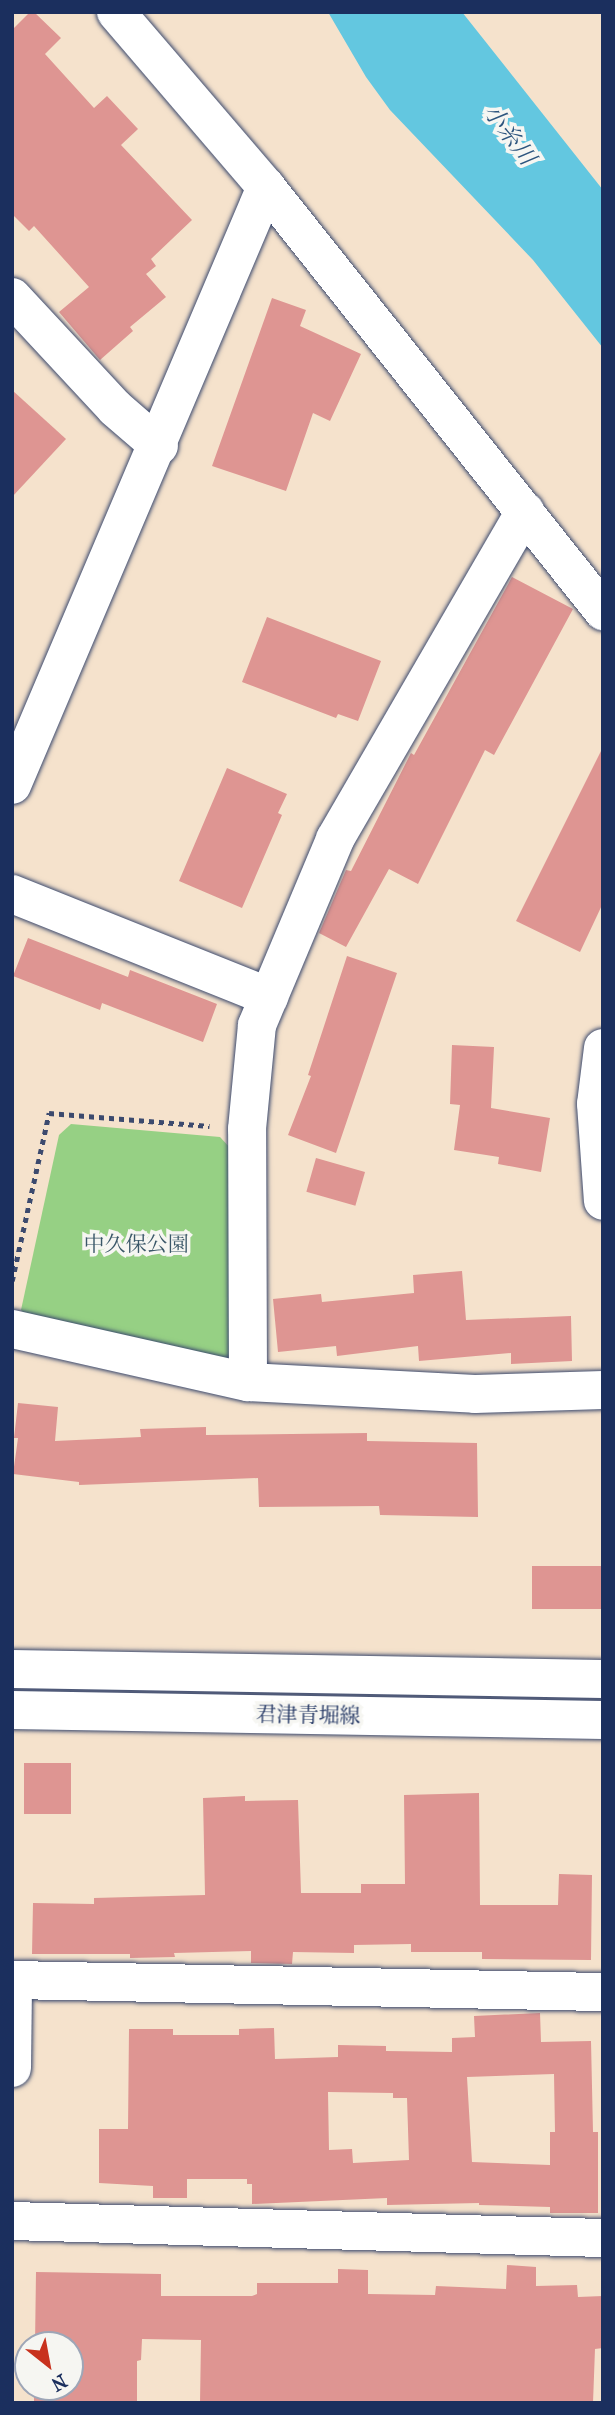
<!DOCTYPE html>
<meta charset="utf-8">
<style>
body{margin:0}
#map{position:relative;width:615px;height:2415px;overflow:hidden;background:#f5e2cc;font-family:"IM FELL French Canon","Noto Serif JP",serif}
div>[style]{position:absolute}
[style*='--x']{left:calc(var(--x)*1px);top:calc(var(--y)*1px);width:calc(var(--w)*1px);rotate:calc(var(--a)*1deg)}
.green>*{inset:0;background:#96d084}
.water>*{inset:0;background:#63c7e0}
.building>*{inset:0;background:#de9592;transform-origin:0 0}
.path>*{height:4.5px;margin-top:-2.25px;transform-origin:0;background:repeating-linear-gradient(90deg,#3c4a6e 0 5px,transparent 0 10px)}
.roads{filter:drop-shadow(0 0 2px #3c4a6e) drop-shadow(0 0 2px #3c4a6e)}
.minor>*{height:38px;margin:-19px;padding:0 19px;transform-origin:19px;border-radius:19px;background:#fff}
.major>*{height:38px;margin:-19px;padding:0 19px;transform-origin:19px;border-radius:19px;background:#fff}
span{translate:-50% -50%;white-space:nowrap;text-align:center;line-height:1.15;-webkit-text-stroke:7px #f6f6f2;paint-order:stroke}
.park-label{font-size:21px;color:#3a5768}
.street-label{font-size:21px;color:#1b2f5e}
.water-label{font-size:23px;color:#2d557e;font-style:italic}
.frame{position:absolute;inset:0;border:14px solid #1b2f5e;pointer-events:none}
.north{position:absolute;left:14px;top:2331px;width:70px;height:70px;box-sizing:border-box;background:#f6f6f2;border:2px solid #9ea6b7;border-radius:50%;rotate:149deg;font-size:19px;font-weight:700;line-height:28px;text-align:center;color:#1b2f5e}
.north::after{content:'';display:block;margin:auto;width:24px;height:32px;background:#c8321e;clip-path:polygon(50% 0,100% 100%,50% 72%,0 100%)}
</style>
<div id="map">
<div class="green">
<i style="clip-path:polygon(71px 1124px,220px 1137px,232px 1150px,238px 1349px,223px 1363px,32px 1323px,21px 1310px,59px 1135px)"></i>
</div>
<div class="water">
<i style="clip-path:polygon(328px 12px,462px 12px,603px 190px,603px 348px,533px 260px,390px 110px,366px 77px)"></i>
</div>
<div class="building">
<i style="clip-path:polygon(30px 12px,34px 12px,61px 38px,45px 54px,94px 108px,107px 96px,138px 129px,121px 145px,192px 220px,151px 259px,156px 266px,146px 274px,166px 297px,130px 327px,133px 331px,100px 360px,59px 312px,89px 287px,34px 226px,29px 231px,12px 214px,12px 30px)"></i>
<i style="clip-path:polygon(272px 298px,306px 310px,300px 326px,361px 354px,330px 421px,313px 413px,286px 491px,212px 466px)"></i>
<i style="clip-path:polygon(12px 390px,66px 439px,12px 497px)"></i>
<i style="clip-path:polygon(512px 577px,573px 609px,494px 755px,485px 750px,418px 884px,389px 869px,346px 947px,319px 933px,346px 870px,351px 871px,411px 753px,414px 755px)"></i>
<i style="clip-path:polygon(267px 617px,381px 661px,358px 721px,338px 714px,336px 718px,242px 682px)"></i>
<i style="clip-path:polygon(603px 747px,603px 903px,580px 952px,516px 921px)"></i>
<i style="clip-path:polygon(227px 768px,287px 794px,278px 813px,282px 815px,242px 908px,179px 881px)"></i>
<i style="clip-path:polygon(28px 938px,128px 977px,130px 970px,217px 1004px,203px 1042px,102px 1003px,100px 1010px,13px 976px)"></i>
<i style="clip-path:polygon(347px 956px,397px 973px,336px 1153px,288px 1135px,311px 1076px,308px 1075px)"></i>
<i style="clip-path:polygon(452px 1045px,494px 1047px,491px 1108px,550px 1118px,541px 1172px,498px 1164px,499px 1157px,454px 1150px,460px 1105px,450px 1104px)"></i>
<i style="left:316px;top:1158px;width:51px;height:35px;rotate:16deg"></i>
<i style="clip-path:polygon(462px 1271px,466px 1320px,571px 1316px,572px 1361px,511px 1364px,511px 1353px,419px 1361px,418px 1346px,337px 1356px,336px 1346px,278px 1352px,273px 1299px,321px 1294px,322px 1302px,414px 1293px,413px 1275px)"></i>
<i style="clip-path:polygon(18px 1403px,58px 1407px,55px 1441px,141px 1437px,140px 1429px,206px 1427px,206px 1435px,367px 1433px,367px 1441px,477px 1443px,478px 1517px,380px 1515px,379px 1506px,259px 1507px,258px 1478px,79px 1485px,79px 1482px,13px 1474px,18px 1438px,14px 1438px)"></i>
<i style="left:603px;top:1566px;width:43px;height:71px;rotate:90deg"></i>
<i style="left:24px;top:1763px;width:47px;height:51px"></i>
<i style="clip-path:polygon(479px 1793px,480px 1905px,558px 1905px,559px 1874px,592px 1875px,591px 1960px,482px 1959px,482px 1952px,411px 1952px,411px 1944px,354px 1945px,354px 1953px,293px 1952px,292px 1964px,251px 1963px,251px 1951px,174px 1953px,175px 1957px,130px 1958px,130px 1954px,32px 1954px,33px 1903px,94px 1904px,94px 1898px,205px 1895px,203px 1798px,245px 1796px,245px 1801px,298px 1800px,301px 1893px,361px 1893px,361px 1884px,405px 1884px,404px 1795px)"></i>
<i style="clip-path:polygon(evenodd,540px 2013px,541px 2042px,591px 2041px,593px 2132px,598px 2132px,598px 2213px,550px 2213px,550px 2207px,479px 2205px,479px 2203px,387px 2205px,387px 2198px,252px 2204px,252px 2184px,247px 2184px,247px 2179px,187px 2179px,187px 2198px,153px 2198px,153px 2186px,99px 2183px,99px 2129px,128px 2129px,129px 2029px,173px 2029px,173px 2035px,239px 2035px,239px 2029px,274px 2028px,275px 2059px,338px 2057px,338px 2045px,386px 2046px,386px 2051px,452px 2052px,452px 2038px,475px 2037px,474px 2016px,540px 2013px,554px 2074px,555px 2132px,550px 2132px,550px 2165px,472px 2162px,467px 2077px,554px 2074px,540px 2013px,328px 2092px,393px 2093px,393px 2098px,407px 2098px,409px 2160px,353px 2163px,352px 2149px,329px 2150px,328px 2092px)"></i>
<i style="clip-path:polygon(507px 2265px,536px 2267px,536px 2286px,577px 2285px,578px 2297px,603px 2296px,603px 2348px,595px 2349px,593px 2403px,200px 2403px,201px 2340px,142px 2339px,141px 2360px,137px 2361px,137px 2403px,34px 2403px,34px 2387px,70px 2387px,70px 2345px,35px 2345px,36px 2272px,161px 2274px,161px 2296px,252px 2296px,257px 2294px,257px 2283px,338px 2283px,338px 2269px,368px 2270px,368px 2294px,435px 2295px,436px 2286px,506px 2289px)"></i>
</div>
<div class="path">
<i style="--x:12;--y:1281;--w:172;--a:-77.6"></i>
<i style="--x:49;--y:1113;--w:161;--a:4.6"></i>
</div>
<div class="roads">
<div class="minor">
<i style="--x:116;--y:12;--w:230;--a:49.4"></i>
<i style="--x:266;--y:187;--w:542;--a:51.52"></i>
<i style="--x:12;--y:297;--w:151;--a:47.1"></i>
<i style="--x:115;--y:408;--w:58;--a:40.8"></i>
<i style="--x:12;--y:785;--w:650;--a:-66.99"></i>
<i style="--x:12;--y:894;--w:277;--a:21.8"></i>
<i style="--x:603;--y:1048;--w:56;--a:97.1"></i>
<i style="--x:596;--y:1104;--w:97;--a:85.9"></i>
<i style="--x:12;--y:1329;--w:242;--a:12.7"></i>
<i style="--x:248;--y:1382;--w:227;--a:3"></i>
<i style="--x:475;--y:1394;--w:128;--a:-1.8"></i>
<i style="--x:248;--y:1382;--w:253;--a:-90.2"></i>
<i style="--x:247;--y:1129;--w:104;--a:-84.5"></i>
<i style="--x:257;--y:1025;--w:202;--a:-67.2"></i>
<i style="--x:335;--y:839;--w:379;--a:-59.9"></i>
<i style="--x:12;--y:2068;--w:88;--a:-89.3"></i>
<i style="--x:13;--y:1980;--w:590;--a:1.17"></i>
<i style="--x:12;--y:2221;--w:591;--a:1.65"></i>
</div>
<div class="major">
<i style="--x:12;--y:1669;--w:591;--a:0.97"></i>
<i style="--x:12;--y:1710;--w:591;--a:0.97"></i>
</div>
</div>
<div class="park-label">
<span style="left:136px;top:1244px">中久保公園</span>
</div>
<div class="street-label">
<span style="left:308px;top:1715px;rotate:1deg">君津青堀線</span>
</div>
<div class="water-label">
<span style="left:509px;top:135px;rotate:53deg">小糸川</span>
</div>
<div class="frame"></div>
<div class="north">N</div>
</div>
